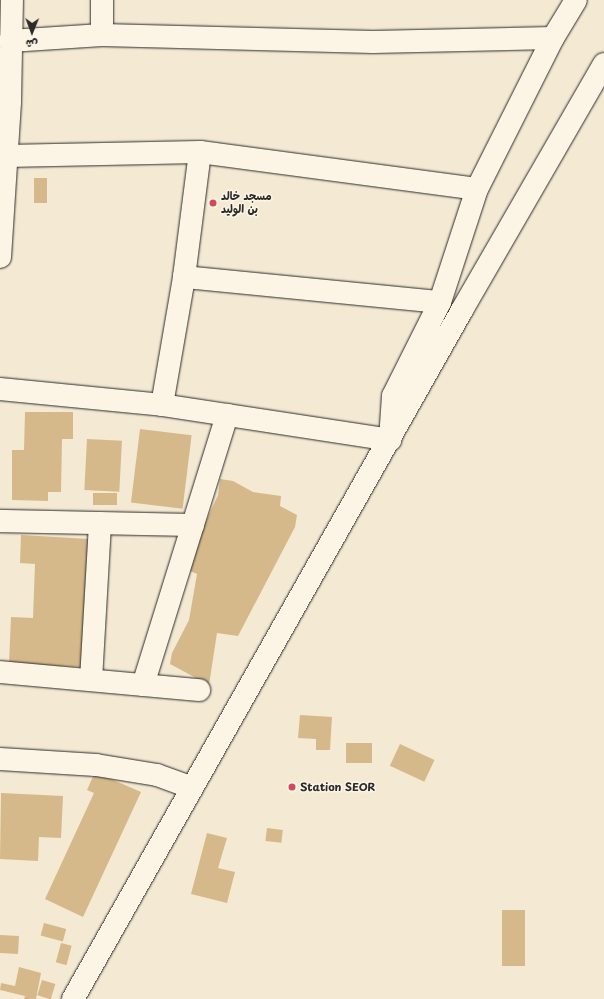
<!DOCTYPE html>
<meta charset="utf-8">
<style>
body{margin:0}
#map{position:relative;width:604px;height:999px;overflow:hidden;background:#f4e9d3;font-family:"Playpen Sans","Playpen Sans Arabic",sans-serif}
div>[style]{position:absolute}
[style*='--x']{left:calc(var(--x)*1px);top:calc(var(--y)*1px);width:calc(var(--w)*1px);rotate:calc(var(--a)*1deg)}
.building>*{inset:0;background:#d5b98a;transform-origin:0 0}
.roads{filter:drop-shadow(0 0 1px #2b2b2b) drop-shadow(0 0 1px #2b2b2b)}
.minor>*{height:22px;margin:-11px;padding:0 11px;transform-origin:11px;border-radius:11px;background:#fcf5e5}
.major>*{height:22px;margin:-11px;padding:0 11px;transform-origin:11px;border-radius:11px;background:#fcf5e5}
.dots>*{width:11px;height:11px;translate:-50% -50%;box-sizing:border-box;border:2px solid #fcf5e5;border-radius:50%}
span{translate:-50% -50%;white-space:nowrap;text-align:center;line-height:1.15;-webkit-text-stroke:3px #fcf5e5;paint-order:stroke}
.poi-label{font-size:11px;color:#2b2b2b;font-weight:700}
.left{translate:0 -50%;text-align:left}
.north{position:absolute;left:12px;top:12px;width:40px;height:40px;-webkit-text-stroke:3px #fcf5e5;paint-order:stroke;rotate:181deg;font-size:11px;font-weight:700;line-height:16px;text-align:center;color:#2b2b2b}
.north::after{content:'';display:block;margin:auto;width:14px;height:18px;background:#2b2b2b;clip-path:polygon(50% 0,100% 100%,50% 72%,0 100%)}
</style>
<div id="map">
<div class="building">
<i style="left:34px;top:178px;width:13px;height:25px"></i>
<i style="clip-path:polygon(25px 412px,73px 412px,73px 439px,62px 439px,61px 492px,48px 492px,48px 501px,12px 500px,12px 450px,24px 450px)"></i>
<i style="left:140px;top:429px;width:52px;height:74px;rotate:7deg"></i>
<i style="left:87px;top:439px;width:35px;height:51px;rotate:3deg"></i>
<i style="clip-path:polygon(220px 479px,233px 481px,253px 492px,281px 496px,280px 506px,297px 515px,295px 527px,238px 636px,217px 633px,209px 685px,170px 664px,172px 653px,189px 620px,197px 574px,188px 570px,191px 554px,218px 495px)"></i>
<i style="left:93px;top:493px;width:24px;height:12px"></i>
<i style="clip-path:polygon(21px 535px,89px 539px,83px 667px,9px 664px,11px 617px,33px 618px,35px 564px,20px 563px)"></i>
<i style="clip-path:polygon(300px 715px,332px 717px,330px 750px,316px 750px,316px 739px,298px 738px)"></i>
<i style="left:372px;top:743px;width:20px;height:26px;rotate:90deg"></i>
<i style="left:400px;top:744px;width:38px;height:24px;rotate:25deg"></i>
<i style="clip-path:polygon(95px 772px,141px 792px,83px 917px,45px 899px,94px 793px,87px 790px)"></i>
<i style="clip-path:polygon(1px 793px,63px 796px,61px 838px,39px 837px,38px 861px,0 859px)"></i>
<i style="left:267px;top:828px;width:16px;height:13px;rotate:7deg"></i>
<i style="clip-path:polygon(207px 833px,227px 838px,218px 868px,235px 872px,227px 903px,191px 894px)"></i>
<i style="left:502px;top:910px;width:23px;height:56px"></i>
<i style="left:44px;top:923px;width:23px;height:13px;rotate:15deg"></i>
<i style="left:0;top:935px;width:19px;height:18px;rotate:3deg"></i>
<i style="left:61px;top:943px;width:11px;height:20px;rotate:15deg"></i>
<i style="clip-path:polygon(19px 967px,41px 973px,36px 999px,24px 999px,25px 996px,0 990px,1px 983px,15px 986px)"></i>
<i style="left:42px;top:980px;width:14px;height:16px;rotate:17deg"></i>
</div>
<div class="roads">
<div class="minor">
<i style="--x:102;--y:35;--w:271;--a:1.5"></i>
<i style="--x:373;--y:42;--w:180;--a:-1.3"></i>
<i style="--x:10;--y:41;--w:92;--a:-3.7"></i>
<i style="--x:102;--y:35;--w:35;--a:-90"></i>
<i style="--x:6;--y:156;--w:194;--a:-1.2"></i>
<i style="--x:200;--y:152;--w:279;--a:7.6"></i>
<i style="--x:0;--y:257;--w:155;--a:-86.3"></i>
<i style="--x:10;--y:102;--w:102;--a:-88.9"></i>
<i style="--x:184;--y:277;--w:257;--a:5.6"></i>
<i style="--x:0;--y:389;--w:163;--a:5.6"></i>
<i style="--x:162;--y:405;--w:231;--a:8.7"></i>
<i style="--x:390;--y:440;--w:44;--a:-86.1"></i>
<i style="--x:393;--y:396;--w:105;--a:-63.4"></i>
<i style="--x:440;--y:302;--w:119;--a:-71.9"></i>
<i style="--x:477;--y:189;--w:169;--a:-63.3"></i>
<i style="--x:553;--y:38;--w:44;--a:-58.8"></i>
<i style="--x:162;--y:405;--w:130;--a:-80.2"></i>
<i style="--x:184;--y:277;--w:126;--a:-82.7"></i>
<i style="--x:0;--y:521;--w:193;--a:1.2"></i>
<i style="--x:0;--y:672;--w:200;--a:5.2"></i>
<i style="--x:91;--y:680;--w:157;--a:-86.7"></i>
<i style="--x:143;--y:685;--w:283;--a:-72.7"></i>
<i style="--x:0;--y:759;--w:96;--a:3.6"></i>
<i style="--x:96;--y:765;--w:62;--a:9.3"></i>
<i style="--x:157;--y:775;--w:37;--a:20"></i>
</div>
<div class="major">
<i style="--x:73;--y:999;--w:791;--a:-60.55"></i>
<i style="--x:462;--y:310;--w:284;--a:-60"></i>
</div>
</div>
<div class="dots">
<i style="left:213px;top:203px;background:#d1495b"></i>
<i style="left:292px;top:787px;background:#d1495b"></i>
</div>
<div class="poi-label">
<span class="left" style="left:221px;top:203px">مسجد خالد<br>بن الوليد</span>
<span class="left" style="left:300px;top:787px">Station SEOR</span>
</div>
<div class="north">ش</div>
</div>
